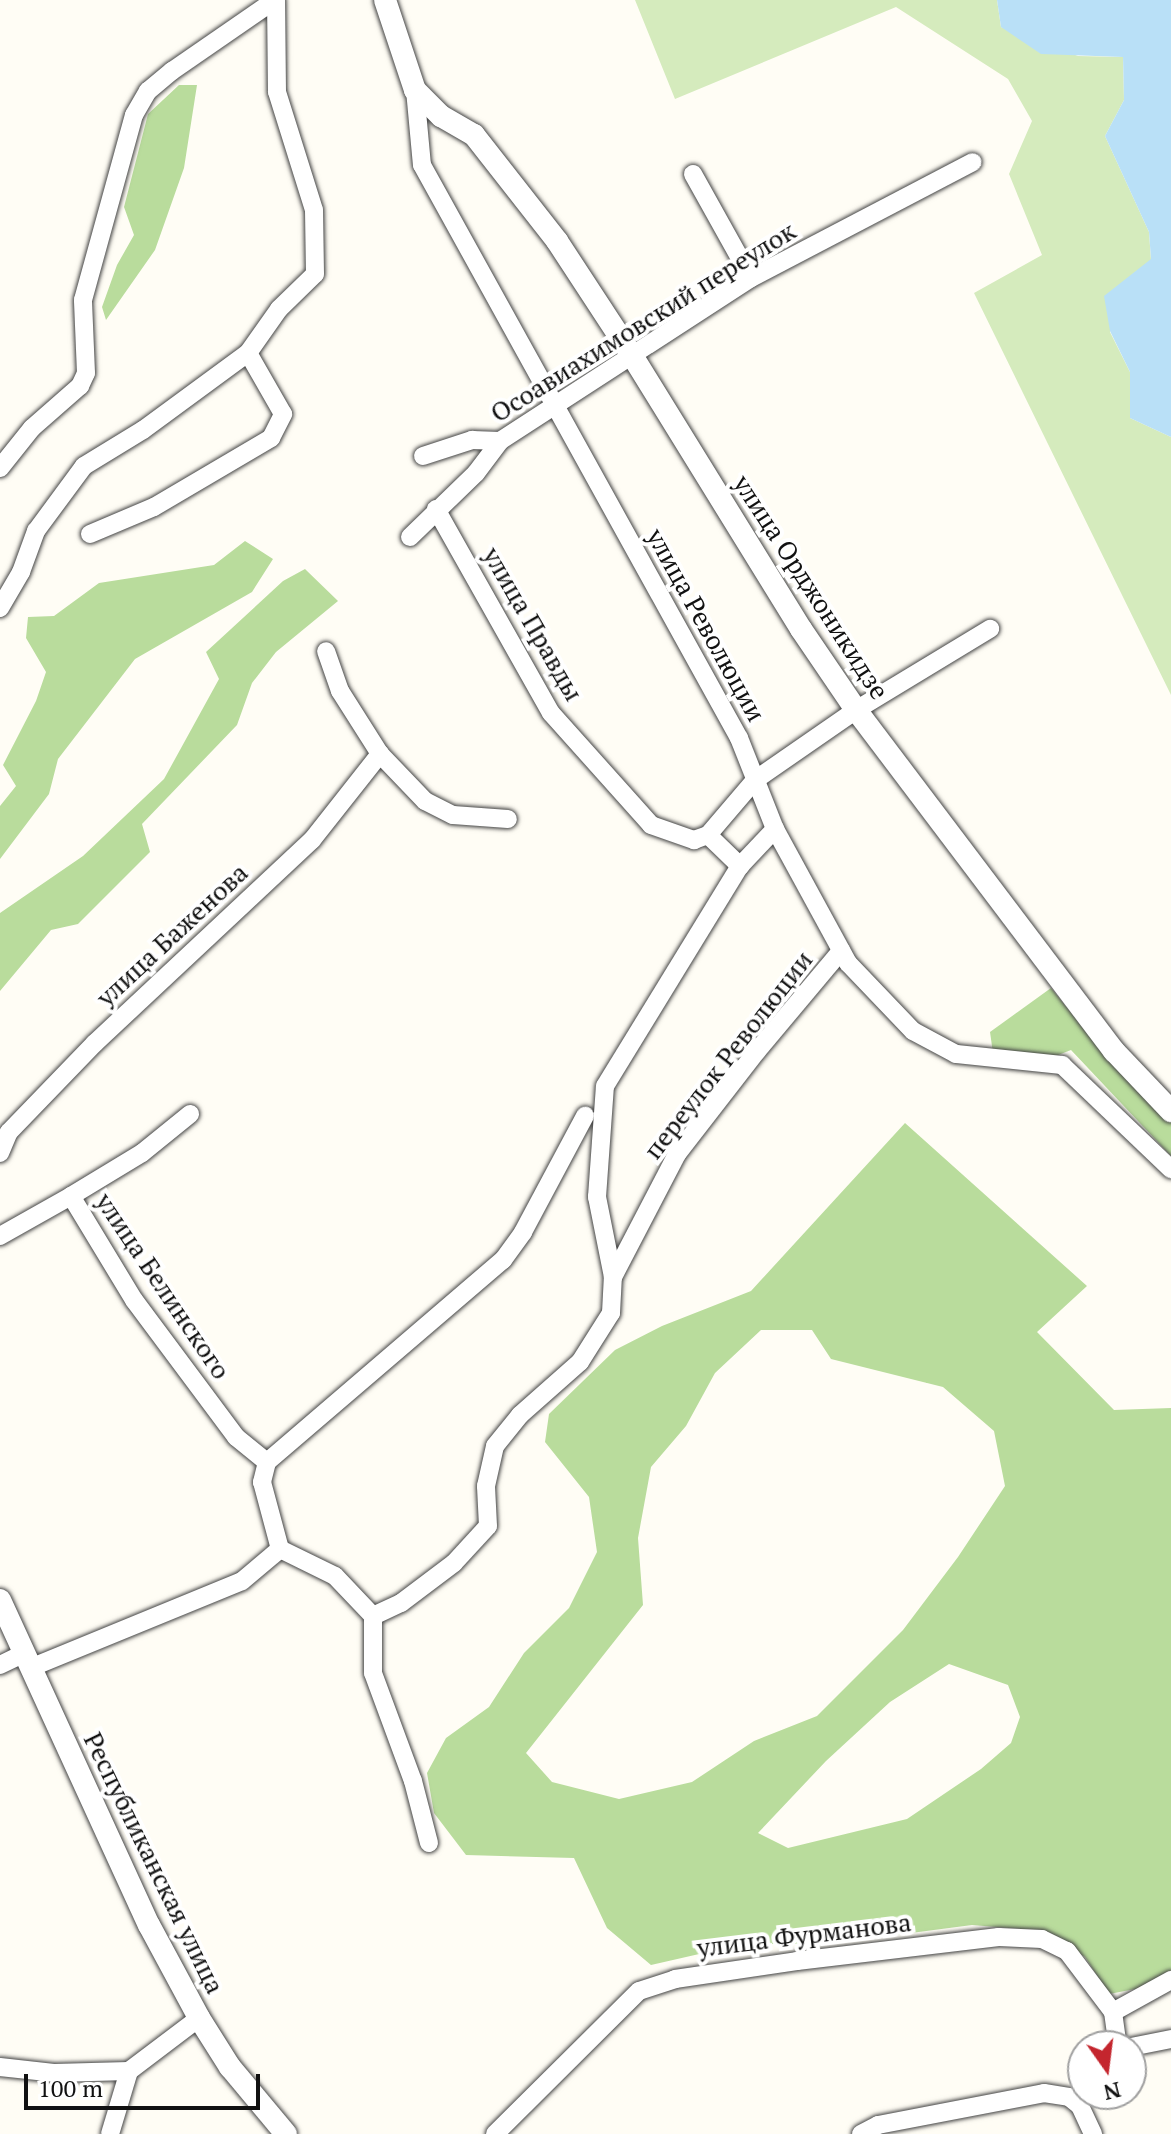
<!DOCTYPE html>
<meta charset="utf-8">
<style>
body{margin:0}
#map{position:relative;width:1171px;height:2134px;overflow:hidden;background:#fffdf5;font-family:"PT Serif",serif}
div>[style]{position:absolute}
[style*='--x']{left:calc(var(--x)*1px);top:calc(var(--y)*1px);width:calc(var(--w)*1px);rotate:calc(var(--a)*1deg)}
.green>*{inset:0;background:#d5ebbd}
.forest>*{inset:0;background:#b9dc9c}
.water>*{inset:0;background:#b9e0f7}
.roads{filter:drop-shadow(0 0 2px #444) drop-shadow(0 0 2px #444)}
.minor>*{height:18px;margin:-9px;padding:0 9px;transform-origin:9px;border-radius:9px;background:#fff}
.tertiary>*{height:22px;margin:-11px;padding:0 11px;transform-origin:11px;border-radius:11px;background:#fff}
span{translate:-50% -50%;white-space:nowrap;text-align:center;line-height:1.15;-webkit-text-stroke:8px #fff;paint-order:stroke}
.street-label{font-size:26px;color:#111}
.north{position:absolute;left:1067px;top:2030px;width:80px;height:80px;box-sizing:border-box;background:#fff;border:2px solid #a0a0a0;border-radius:50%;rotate:166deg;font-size:22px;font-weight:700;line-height:32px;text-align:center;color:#111}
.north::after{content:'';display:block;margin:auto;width:28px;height:36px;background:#c4262e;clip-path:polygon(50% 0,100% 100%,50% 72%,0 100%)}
.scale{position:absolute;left:24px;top:2074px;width:236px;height:36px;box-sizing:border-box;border:4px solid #111;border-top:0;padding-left:10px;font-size:24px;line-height:28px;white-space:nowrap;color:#111;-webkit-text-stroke:6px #fff;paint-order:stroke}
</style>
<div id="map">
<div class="green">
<i style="clip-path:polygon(635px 0,997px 0,1001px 27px,1078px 56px,1123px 57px,1124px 100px,1105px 136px,1149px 232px,1151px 260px,1110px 332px,1130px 372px,1130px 418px,1171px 437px,1171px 695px,974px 293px,1042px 255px,1009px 174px,1032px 121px,1008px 79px,896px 7px,675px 99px)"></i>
</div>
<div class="forest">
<i style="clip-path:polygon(179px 85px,197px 85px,184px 168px,155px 250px,106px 320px,102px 307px,117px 265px,134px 235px,124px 207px,148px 114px)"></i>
<i style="clip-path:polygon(245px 541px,273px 559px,252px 592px,135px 659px,58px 759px,49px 794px,0 859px,0 806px,16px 786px,3px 765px,36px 701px,46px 672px,26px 638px,28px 617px,54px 616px,99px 583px,214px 565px)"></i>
<i style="clip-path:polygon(305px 569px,338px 601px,276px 652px,252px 683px,237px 725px,142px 824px,150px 852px,78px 924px,51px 930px,0 991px,0 913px,83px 856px,164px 779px,219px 679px,206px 652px,283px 581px)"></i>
<i style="clip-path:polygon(1051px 988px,1101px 1050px,1171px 1120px,1171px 1156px,1071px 1050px,1053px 1057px,993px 1053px,990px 1032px)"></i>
<i style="clip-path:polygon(evenodd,905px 1123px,1087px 1286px,1037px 1332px,1114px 1410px,1171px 1408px,1171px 1970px,1151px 1986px,1109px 1994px,1085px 1957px,1045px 1931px,972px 1925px,827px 1944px,743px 1944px,651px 1965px,607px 1928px,574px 1858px,466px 1855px,434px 1813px,427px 1773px,446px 1738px,489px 1707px,524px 1653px,569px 1608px,597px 1552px,589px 1497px,545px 1442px,549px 1414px,615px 1350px,662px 1326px,751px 1291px,905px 1123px,761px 1330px,812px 1330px,831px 1359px,943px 1387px,994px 1431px,1005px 1486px,958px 1557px,903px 1630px,817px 1716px,754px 1741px,692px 1782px,619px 1799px,552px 1782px,526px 1753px,643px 1605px,638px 1538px,651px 1467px,686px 1426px,715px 1373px,761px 1330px,905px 1123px,949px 1664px,1008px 1685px,1020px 1717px,1011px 1743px,981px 1769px,907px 1819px,788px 1848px,758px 1833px,826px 1761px,890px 1702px,949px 1664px)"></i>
</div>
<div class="water">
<i style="clip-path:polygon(997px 0,1171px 0,1171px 437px,1130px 418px,1130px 372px,1110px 331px,1104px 296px,1151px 259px,1149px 232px,1105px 136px,1124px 100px,1123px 57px,1041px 54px,1001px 27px)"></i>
</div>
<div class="roads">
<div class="minor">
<i style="--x:415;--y:90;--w:75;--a:84.7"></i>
<i style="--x:422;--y:165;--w:655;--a:61.05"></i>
<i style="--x:739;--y:738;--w:98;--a:68.4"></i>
<i style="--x:775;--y:829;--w:153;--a:61.4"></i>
<i style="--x:848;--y:963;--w:94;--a:46.3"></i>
<i style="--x:913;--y:1031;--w:49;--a:28.1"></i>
<i style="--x:956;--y:1054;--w:107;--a:5.9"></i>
<i style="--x:1062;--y:1065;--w:151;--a:43.7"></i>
<i style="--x:693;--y:174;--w:119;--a:60.9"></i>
<i style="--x:423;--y:456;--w:52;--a:-18.1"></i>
<i style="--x:472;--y:440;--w:28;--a:2"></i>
<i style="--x:0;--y:468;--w:51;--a:-51.3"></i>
<i style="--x:32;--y:428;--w:64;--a:-41.2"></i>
<i style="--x:80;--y:386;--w:14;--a:-65"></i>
<i style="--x:86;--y:373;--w:73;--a:-92.4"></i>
<i style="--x:83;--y:300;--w:192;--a:-74.6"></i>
<i style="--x:134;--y:115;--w:28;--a:-60"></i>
<i style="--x:148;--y:91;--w:31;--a:-40"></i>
<i style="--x:172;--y:71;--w:125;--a:-34.6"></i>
<i style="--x:436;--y:509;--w:234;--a:60.6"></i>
<i style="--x:551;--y:713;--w:150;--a:48.2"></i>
<i style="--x:651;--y:825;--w:46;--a:19.2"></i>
<i style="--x:694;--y:840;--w:15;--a:-20"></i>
<i style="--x:708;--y:835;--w:45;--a:44.1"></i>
<i style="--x:90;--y:534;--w:69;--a:-22.9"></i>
<i style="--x:154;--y:507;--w:136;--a:-30.5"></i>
<i style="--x:271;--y:438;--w:27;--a:-63"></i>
<i style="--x:283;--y:414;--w:70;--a:-119.8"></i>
<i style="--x:410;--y:537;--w:92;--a:-44.1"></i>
<i style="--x:476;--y:473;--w:40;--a:-53"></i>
<i style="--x:500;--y:441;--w:299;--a:-33"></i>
<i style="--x:751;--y:278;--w:250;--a:-27.6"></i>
<i style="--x:0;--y:608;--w:42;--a:-59.7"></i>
<i style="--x:21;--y:572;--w:44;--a:-69.9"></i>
<i style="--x:36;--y:531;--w:81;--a:-53.6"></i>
<i style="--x:84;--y:466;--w:69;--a:-31.4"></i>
<i style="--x:143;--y:430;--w:130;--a:-36.3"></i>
<i style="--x:248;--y:353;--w:54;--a:-54.8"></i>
<i style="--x:279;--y:309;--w:50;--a:-44.2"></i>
<i style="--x:315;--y:274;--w:64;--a:-90.9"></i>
<i style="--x:314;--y:210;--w:124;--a:-107.4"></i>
<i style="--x:277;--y:92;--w:92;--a:-90.6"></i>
<i style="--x:380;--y:754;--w:65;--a:46.2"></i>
<i style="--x:425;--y:801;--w:31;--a:27"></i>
<i style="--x:453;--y:815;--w:55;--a:4.2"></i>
<i style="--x:708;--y:835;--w:72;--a:-49.5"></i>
<i style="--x:755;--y:780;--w:123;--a:-34.7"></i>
<i style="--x:856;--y:710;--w:157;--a:-31.2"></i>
<i style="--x:0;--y:1153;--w:23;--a:-67"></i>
<i style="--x:9;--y:1132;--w:124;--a:-46"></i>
<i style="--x:95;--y:1043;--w:297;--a:-43.1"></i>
<i style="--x:312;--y:840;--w:110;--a:-51.7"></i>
<i style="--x:380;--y:754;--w:75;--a:-122.4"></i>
<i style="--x:340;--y:691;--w:42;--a:-109.3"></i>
<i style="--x:71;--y:1196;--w:83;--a:-31.2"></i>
<i style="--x:142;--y:1153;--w:62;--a:-39.1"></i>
<i style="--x:0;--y:1236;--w:81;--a:-29.4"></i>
<i style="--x:71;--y:1196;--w:122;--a:58.8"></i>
<i style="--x:134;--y:1300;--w:171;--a:53.3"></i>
<i style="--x:236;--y:1437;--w:40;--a:39"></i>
<i style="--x:267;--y:1462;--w:21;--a:104"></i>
<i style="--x:262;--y:1482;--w:69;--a:75"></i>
<i style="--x:280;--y:1549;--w:61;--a:26.1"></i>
<i style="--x:335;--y:1576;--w:55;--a:46.5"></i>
<i style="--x:373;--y:1616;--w:57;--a:90"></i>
<i style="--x:373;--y:1673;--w:115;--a:69.7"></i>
<i style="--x:413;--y:1781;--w:64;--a:75.5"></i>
<i style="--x:613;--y:1277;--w:139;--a:-62.5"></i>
<i style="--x:677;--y:1154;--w:130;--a:-52.2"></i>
<i style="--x:757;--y:1051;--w:131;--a:-50"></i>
<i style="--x:267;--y:1462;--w:311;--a:-40.6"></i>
<i style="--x:503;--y:1260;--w:34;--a:-54"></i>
<i style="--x:523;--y:1232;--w:132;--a:-61.9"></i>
<i style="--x:373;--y:1616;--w:31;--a:-25"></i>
<i style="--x:401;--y:1603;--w:66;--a:-37"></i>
<i style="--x:454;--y:1563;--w:50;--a:-47.4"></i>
<i style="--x:488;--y:1526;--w:40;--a:-92.9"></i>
<i style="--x:486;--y:1486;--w:41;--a:-77.3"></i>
<i style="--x:495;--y:1446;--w:40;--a:-51"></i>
<i style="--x:520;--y:1415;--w:80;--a:-41.5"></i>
<i style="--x:580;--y:1362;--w:58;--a:-57.7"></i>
<i style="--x:611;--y:1313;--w:36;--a:-87"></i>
<i style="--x:613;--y:1277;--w:82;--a:-101.3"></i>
<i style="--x:597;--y:1197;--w:111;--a:-85.9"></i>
<i style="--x:605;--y:1086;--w:258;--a:-58.5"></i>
<i style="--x:740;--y:866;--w:51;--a:-46.6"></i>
<i style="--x:0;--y:1665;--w:25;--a:-26"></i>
<i style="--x:30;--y:1668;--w:229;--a:-22.3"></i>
<i style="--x:242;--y:1581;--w:50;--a:-40.1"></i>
<i style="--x:1113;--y:2012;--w:66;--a:-28.9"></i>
<i style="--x:1131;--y:2047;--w:41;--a:-11.3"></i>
<i style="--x:0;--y:2067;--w:54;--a:6.3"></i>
<i style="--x:54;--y:2073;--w:75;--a:-1.5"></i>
<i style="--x:129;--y:2071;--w:88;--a:-37.1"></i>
<i style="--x:110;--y:2134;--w:66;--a:-73.2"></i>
<i style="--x:495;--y:2134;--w:203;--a:-44.8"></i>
<i style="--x:639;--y:1991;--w:38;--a:-18"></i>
<i style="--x:675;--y:1979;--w:123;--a:-8.4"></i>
<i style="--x:797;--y:1961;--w:203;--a:-6.8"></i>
<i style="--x:999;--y:1937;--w:43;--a:2.7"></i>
<i style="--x:1042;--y:1939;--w:28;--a:26"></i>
<i style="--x:1067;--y:1951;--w:76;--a:53"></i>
<i style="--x:1113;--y:2012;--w:34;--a:82"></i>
<i style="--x:861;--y:2134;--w:19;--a:-28"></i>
<i style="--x:878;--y:2125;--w:169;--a:-10.9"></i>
<i style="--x:1044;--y:2093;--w:25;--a:9"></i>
<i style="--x:1069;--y:2097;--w:14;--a:39"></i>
<i style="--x:1080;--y:2106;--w:31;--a:65"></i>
</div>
<div class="tertiary">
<i style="--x:385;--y:0;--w:95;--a:71.6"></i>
<i style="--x:415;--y:90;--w:37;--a:45"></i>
<i style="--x:441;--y:116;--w:38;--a:30"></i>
<i style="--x:474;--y:135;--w:135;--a:51.9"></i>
<i style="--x:557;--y:241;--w:139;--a:56.8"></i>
<i style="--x:633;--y:357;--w:320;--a:58.3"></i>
<i style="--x:801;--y:629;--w:98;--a:55.8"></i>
<i style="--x:856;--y:710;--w:428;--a:52.9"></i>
<i style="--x:1114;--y:1051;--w:83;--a:46.5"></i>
<i style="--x:0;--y:1600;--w:358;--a:65.4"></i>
<i style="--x:149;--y:1925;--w:106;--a:61.7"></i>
<i style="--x:199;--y:2018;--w:58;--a:57.7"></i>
<i style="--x:230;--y:2067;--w:87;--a:50.1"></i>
</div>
</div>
<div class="street-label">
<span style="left:643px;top:322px;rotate:-32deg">Осоавиахимовский переулок</span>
<span style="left:811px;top:587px;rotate:57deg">улица Орджоникидзе</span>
<span style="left:533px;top:624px;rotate:60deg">улица Правды</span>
<span style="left:706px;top:625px;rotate:61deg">улица Революции</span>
<span style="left:172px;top:935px;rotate:-43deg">улица Баженова</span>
<span style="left:728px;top:1055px;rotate:-52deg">переулок Революции</span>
<span style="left:163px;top:1286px;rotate:56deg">улица Белинского</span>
<span style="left:154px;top:1863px;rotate:64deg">Республиканская улица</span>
<span style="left:804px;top:1935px;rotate:-7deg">улица Фурманова</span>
</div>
<div class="north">N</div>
<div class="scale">100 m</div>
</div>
